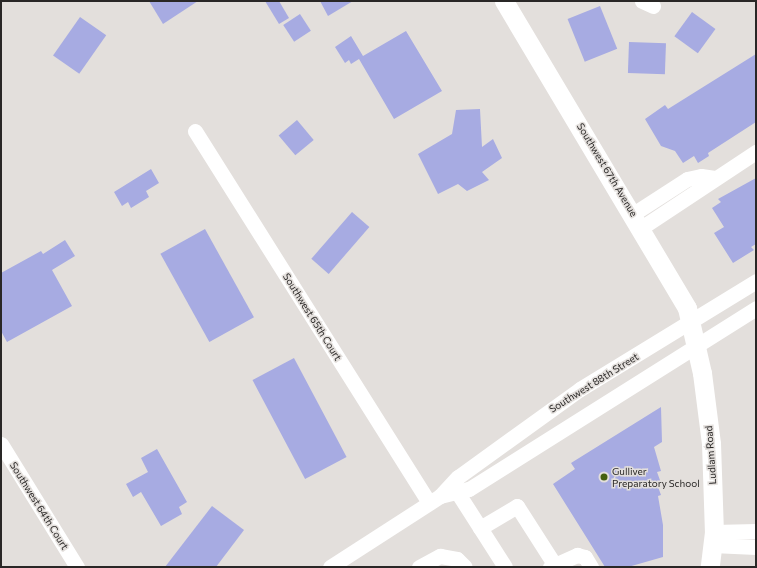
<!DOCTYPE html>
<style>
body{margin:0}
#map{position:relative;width:757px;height:568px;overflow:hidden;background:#e3dfdc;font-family:Commissioner,sans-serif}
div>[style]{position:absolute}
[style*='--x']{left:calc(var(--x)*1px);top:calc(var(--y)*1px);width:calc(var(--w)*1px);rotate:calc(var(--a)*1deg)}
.building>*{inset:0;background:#a7abe2;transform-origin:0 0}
.minor>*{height:15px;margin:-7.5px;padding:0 7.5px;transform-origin:7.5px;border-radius:7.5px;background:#fff}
.major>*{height:19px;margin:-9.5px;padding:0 9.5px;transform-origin:9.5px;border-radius:9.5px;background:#fff}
.dots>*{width:11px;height:11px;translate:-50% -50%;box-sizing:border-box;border:2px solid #e3dfdc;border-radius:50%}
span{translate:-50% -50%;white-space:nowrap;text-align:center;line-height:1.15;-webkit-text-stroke:3px #e3dfdc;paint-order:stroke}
.street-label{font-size:10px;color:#292726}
.poi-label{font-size:10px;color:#292726}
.left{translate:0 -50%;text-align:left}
.frame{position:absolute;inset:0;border:2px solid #292726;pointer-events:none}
</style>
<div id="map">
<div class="building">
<i style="clip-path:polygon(149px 1px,198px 1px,163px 24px)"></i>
<i style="clip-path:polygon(265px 1px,279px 1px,289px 18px,279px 24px)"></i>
<i style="clip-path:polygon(320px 1px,353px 1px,328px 16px)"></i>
<i style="left:600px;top:6px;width:46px;height:35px;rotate:68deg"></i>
<i style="left:692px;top:12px;width:29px;height:30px;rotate:36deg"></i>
<i style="left:300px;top:14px;width:20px;height:20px;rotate:57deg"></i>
<i style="left:80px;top:17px;width:32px;height:47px;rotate:35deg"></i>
<i style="clip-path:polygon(406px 31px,442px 91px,394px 119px,359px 59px,351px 64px,349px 60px,345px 63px,335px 47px,351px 36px,363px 56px)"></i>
<i style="left:629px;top:42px;width:37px;height:31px;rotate:2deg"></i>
<i style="clip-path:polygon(756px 54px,756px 122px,708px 153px,709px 156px,698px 163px,694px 156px,683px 163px,675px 151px,661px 146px,645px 119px,665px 105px,668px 109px)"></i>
<i style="clip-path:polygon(480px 109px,482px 147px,493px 139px,502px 158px,482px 172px,489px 180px,467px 191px,458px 184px,438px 194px,418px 154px,452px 134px,456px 110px)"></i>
<i style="left:297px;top:120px;width:26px;height:24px;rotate:50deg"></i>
<i style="clip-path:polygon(151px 169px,159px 183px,146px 191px,149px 197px,131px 208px,128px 202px,122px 206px,114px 192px)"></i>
<i style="clip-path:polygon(756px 178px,756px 244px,751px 247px,754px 250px,733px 263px,714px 233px,724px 227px,712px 208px,721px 202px,718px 199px)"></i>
<i style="left:352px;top:212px;width:23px;height:62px;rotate:41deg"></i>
<i style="left:205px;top:229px;width:101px;height:51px;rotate:61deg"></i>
<i style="clip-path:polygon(65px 240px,75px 256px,52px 270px,72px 306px,7px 342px,1px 331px,1px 273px,41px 251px,43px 254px)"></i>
<i style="left:294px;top:358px;width:112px;height:47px;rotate:62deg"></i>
<i style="clip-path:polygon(661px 407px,662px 442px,654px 447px,661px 471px,657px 472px,661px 483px,657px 484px,661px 495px,658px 496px,663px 525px,663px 557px,628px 567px,605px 567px,553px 484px,575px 469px,571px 463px)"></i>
<i style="clip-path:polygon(157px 449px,187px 502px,179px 507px,182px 514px,161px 526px,141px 492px,133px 497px,126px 484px,148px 472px,141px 458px)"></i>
<i style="clip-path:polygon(212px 506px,244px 530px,216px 567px,165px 567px)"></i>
</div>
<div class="minor">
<i style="--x:642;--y:1;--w:12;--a:24"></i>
<i style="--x:195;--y:131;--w:439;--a:57.8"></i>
<i style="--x:633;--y:214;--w:64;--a:-32.9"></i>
<i style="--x:687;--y:179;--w:14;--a:-12"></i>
<i style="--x:701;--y:176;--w:14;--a:8"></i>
<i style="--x:641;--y:228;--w:138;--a:-33.5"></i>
<i style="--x:1;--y:444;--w:145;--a:58.3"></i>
<i style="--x:452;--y:484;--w:98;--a:57.4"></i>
<i style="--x:440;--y:496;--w:26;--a:-47"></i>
<i style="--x:458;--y:477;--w:150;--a:-35.8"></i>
<i style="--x:580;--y:389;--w:206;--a:-31.5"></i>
<i style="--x:480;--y:528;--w:43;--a:-30.7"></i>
<i style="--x:517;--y:506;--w:72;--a:57.4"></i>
<i style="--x:714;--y:532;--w:42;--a:-1.4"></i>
<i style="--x:712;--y:545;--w:44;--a:2.6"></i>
<i style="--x:330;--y:567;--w:131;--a:-32.8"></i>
<i style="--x:440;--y:496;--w:30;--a:-14"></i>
<i style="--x:469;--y:489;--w:339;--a:-32.2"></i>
<i style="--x:419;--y:567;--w:24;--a:-28"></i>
<i style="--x:440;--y:556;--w:17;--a:10"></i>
<i style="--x:457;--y:559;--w:11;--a:45"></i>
<i style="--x:550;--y:567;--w:30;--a:-24"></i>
<i style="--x:577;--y:555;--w:8;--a:14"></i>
<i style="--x:585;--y:557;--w:12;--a:59"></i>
</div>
<div class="major">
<i style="--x:504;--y:1;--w:357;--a:59.2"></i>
<i style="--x:687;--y:308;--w:67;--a:77"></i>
<i style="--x:702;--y:373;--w:71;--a:82.7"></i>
<i style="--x:711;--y:443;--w:89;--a:88.1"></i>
<i style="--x:714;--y:532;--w:35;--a:97"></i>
</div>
<div class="dots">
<i style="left:604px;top:477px;background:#45600f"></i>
</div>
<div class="street-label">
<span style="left:607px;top:170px;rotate:59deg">Southwest 67th Avenue</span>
<span style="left:312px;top:317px;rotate:58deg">Southwest 65th Court</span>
<span style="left:594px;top:383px;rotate:-32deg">Southwest 88th Street</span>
<span style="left:711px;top:455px;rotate:-94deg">Ludlam Road</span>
<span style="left:39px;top:506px;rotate:58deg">Southwest 64th Court</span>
</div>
<div class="poi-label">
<span class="left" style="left:612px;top:477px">Gulliver<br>Preparatory School</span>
</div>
<div class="frame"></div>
</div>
